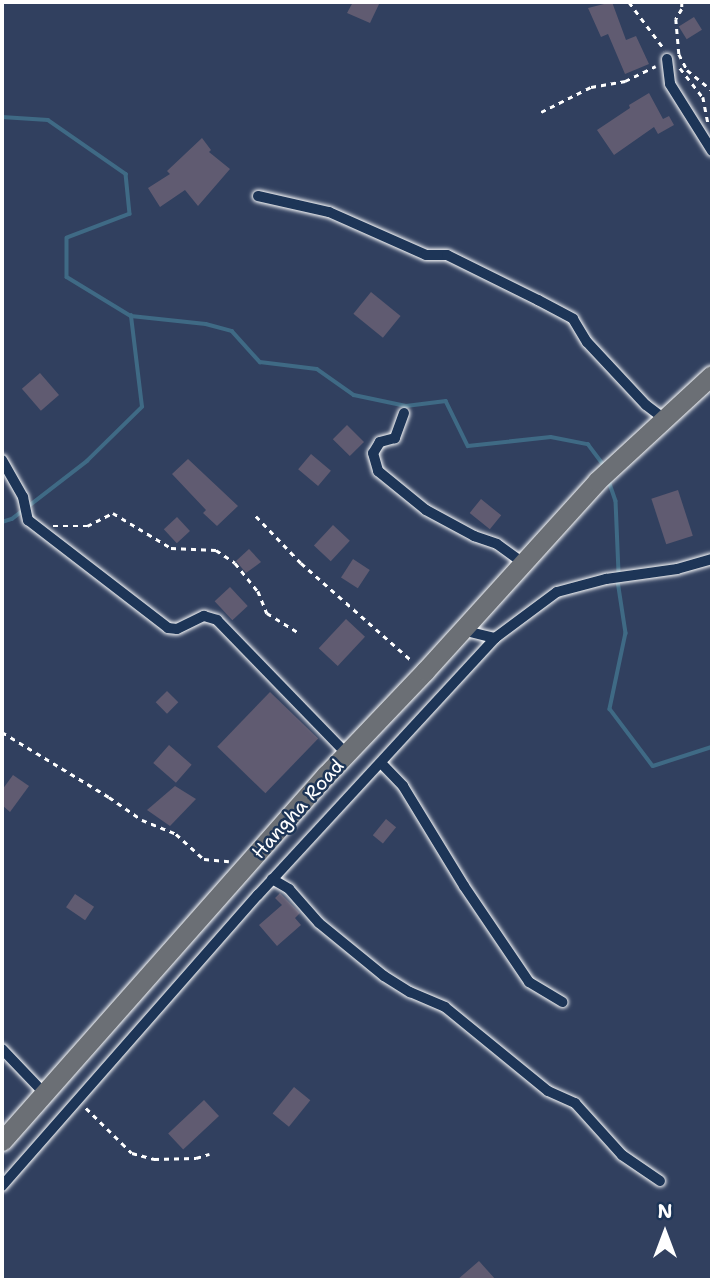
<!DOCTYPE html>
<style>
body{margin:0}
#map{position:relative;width:714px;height:1282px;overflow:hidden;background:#31405f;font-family:"Shantell Sans",sans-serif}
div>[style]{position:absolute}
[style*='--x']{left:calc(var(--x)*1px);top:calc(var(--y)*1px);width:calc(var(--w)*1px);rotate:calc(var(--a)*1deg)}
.stream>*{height:3.5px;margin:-1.75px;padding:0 1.75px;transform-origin:1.75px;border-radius:1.75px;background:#3f6a85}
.building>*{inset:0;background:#605b71;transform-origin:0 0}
.path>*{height:2.5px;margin-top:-1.25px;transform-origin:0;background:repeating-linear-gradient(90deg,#fff 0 5px,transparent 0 10px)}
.roads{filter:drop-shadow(0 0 2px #fff) drop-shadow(0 0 2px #fff)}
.street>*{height:10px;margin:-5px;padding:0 5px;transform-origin:5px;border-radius:5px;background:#1d3557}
.highway>*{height:19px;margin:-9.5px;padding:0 9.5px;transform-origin:9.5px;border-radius:9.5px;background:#6b6f75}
span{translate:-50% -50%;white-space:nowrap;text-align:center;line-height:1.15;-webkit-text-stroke:5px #1d3557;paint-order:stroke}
.street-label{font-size:19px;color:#fff}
.frame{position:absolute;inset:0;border:4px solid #fff;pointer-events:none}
.north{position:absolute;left:630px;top:1198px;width:70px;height:70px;-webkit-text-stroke:5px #1d3557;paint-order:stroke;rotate:0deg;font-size:19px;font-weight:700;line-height:28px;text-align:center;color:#fff}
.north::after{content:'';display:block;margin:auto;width:24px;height:32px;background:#fff;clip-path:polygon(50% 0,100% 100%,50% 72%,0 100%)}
</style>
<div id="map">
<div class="stream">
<i style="--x:2;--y:117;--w:46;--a:3.7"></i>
<i style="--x:48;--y:120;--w:95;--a:34.7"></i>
<i style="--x:126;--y:174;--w:40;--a:84.3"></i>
<i style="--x:130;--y:214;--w:67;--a:159.1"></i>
<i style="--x:67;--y:238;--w:39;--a:90"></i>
<i style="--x:67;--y:277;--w:75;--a:31.4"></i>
<i style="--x:131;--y:316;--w:75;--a:6.1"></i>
<i style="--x:206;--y:324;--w:27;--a:15"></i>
<i style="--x:232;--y:331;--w:42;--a:47.9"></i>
<i style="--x:260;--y:362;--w:57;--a:7"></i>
<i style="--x:317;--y:369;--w:45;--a:35.1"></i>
<i style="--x:354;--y:395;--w:53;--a:11.9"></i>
<i style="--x:406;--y:406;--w:40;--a:-7.1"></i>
<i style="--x:446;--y:401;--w:50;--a:63.9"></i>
<i style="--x:468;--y:446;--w:83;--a:-6.2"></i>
<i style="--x:551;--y:437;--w:38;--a:11"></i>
<i style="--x:588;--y:444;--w:25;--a:53"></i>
<i style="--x:608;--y:478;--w:24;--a:71"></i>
<i style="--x:616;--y:501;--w:72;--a:87.6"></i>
<i style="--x:2;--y:522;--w:10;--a:-17"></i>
<i style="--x:12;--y:519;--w:95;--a:-37.7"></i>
<i style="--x:87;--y:461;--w:77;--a:-44.5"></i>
<i style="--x:142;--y:407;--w:92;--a:-96.9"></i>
<i style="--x:618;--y:581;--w:53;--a:81.3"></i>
<i style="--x:626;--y:633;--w:78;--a:101.9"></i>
<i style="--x:610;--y:709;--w:71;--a:53"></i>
<i style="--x:653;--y:766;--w:62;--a:-17.9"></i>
</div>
<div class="building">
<i style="clip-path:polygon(353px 2px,380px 2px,370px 23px,347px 13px)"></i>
<i style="clip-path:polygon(612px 2px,626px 40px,636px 36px,649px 64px,625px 74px,608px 34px,601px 37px,588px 8px)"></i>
<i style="left:694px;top:17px;width:15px;height:18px;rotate:58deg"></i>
<i style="clip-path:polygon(649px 93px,663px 119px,669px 116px,674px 125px,658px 134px,654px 127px,614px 155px,597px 130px,630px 108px,629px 105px)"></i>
<i style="clip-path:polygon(202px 138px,211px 150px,209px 152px,230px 169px,198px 206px,185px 190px,160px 207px,148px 188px,170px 174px,167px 171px)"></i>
<i style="left:371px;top:292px;width:38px;height:28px;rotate:39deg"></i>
<i style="left:40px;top:373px;width:29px;height:24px;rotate:49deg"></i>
<i style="left:347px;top:425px;width:24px;height:20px;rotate:45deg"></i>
<i style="left:311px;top:454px;width:26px;height:20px;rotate:40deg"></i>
<i style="clip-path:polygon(188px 459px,238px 506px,217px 526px,203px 513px,206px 510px,172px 474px)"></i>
<i style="left:678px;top:490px;width:48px;height:28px;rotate:72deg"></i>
<i style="left:481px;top:499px;width:26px;height:18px;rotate:39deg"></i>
<i style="left:177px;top:517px;width:19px;height:18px;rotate:47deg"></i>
<i style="left:333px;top:525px;width:23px;height:28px;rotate:43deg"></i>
<i style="clip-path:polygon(249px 549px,261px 562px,246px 573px,236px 561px)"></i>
<i style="left:353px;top:559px;width:20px;height:22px;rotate:33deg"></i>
<i style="left:230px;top:587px;width:26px;height:21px;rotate:47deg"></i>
<i style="left:346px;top:619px;width:26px;height:40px;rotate:43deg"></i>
<i style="left:167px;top:691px;width:16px;height:16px;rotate:45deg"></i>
<i style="left:270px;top:692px;width:67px;height:76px;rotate:44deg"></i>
<i style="left:169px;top:745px;width:30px;height:24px;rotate:41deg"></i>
<i style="clip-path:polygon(13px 775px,29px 786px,10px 812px,2px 805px,2px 790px)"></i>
<i style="clip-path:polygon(175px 786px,196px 799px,170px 826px,147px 810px)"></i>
<i style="left:386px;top:819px;width:13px;height:21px;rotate:39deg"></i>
<i style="clip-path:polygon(280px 893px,300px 913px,295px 918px,301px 925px,277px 946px,259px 925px,282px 905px,275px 898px)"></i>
<i style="left:75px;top:894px;width:23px;height:16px;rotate:34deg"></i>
<i style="left:294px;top:1087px;width:21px;height:34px;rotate:39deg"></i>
<i style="left:204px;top:1100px;width:22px;height:49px;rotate:47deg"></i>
<i style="clip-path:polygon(479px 1261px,496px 1280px,457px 1280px)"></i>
</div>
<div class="path">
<i style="--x:629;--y:2;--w:60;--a:53.1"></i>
<i style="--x:682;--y:2;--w:7;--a:90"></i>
<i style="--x:682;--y:9;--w:12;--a:121"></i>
<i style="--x:676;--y:19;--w:35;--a:85"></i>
<i style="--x:679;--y:54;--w:18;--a:63"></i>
<i style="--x:687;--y:70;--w:32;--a:39"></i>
<i style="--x:680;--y:68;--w:37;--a:52"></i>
<i style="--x:703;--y:97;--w:26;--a:79"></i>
<i style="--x:541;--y:112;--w:56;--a:-26.6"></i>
<i style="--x:591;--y:87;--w:35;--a:-10"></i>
<i style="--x:625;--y:81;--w:34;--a:-26"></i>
<i style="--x:256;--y:516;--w:65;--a:46.2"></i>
<i style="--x:301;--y:563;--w:148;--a:41.4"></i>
<i style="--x:53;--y:526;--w:34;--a:0"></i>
<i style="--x:87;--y:526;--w:29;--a:-27"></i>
<i style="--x:113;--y:513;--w:68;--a:31.1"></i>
<i style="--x:171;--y:548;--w:45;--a:2.5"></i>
<i style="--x:216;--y:550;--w:23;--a:34"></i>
<i style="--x:235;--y:563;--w:36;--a:51"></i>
<i style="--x:258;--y:591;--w:24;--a:68"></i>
<i style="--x:267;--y:613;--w:36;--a:32"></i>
<i style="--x:2;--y:732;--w:125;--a:31.3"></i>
<i style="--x:109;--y:797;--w:40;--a:34.9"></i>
<i style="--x:142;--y:820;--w:37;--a:22"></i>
<i style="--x:176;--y:834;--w:38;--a:42"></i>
<i style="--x:204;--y:859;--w:25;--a:5"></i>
<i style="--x:86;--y:1108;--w:64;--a:44.4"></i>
<i style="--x:132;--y:1153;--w:23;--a:15"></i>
<i style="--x:154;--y:1159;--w:42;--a:-1.4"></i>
<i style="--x:196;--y:1158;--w:14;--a:-17"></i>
</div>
<div class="roads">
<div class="street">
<i style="--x:667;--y:59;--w:25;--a:83"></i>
<i style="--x:670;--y:84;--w:79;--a:57.9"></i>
<i style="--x:258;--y:196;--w:73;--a:12.7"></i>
<i style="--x:329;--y:212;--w:106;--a:23.9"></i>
<i style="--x:426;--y:255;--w:21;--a:0"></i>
<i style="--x:447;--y:255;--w:102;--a:26.3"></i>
<i style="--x:538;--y:300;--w:40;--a:28"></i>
<i style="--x:573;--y:319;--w:27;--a:59"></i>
<i style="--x:587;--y:342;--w:86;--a:46.9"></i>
<i style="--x:646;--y:405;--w:21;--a:37"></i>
<i style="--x:404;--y:413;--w:27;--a:110"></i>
<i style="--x:395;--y:438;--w:16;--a:165"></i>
<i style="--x:380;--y:442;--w:13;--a:122"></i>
<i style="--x:373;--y:453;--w:19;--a:74"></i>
<i style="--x:378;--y:471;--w:62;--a:39.1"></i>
<i style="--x:426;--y:510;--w:55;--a:28.4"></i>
<i style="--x:474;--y:536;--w:24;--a:19"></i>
<i style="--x:497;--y:544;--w:32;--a:36"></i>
<i style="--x:2;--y:460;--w:43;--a:60.4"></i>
<i style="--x:23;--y:497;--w:24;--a:78"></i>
<i style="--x:28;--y:520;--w:177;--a:37.6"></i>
<i style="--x:168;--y:628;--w:9;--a:6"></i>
<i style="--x:177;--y:629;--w:30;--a:-26"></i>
<i style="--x:204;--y:616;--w:14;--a:17"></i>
<i style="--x:217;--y:620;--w:187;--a:45.9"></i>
<i style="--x:462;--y:630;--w:34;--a:14"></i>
<i style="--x:495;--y:638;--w:77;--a:-36.6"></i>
<i style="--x:557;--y:592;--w:51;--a:-14.9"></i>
<i style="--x:606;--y:579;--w:72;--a:-8"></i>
<i style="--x:677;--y:569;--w:36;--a:-16"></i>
<i style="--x:381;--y:763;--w:32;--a:46"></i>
<i style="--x:403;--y:786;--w:117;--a:58.6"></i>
<i style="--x:464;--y:886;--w:116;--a:55.9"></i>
<i style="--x:529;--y:982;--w:39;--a:31"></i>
<i style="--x:272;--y:879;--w:20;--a:30"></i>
<i style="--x:289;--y:889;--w:45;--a:48.6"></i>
<i style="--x:319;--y:923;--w:84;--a:39.2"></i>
<i style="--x:384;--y:976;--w:31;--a:32"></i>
<i style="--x:410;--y:992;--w:38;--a:23"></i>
<i style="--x:445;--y:1007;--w:133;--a:39.2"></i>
<i style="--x:548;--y:1091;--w:30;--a:24"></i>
<i style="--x:575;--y:1103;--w:70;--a:47.9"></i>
<i style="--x:622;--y:1155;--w:46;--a:34.4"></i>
<i style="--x:2;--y:1049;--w:61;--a:46.3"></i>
<i style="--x:2;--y:1186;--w:388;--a:-48.7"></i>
<i style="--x:258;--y:895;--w:350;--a:-47.3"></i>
</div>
<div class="highway">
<i style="--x:2;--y:1141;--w:489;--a:-48.5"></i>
<i style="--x:326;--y:775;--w:144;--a:-46.4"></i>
<i style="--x:425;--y:671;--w:256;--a:-47.8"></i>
<i style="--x:597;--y:481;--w:156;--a:-42.7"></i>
</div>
</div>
<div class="street-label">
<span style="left:298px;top:809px;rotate:-48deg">Hangha Road</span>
</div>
<div class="frame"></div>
<div class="north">N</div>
</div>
